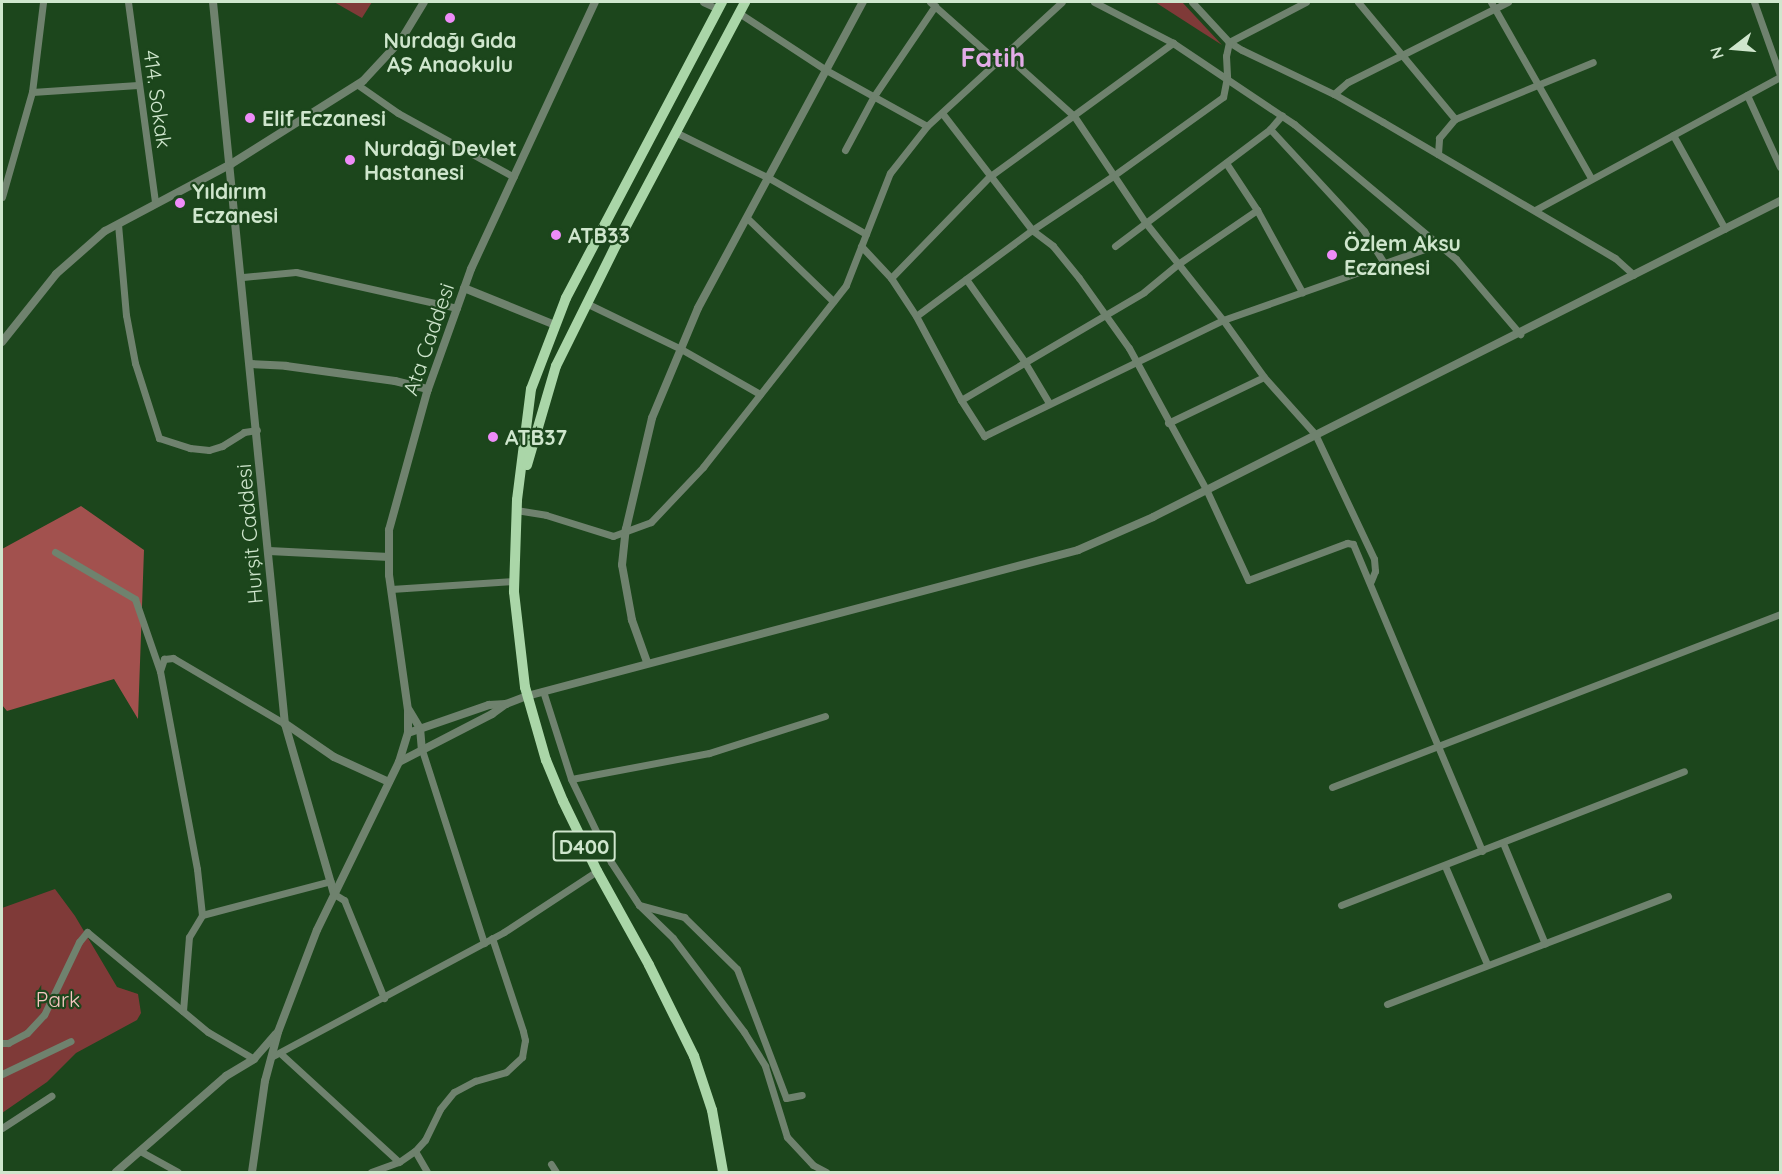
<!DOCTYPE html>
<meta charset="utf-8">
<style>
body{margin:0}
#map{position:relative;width:1782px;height:1174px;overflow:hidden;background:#1c461c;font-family:Quicksand,sans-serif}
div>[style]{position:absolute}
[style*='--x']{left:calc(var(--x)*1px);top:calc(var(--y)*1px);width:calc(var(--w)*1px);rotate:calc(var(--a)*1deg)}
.green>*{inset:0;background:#7f3a38}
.forest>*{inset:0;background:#a2514e}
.minor>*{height:7px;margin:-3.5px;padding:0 3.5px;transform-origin:3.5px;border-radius:3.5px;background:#6f826e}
.tertiary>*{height:8px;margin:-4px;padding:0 4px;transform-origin:4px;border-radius:4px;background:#6f826e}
.trunk>*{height:10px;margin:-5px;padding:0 5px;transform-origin:5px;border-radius:5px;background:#aad6a8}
.dots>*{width:16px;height:16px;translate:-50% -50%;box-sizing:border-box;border:3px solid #1c461c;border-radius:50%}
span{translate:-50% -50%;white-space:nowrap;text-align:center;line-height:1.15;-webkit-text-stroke:4.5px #1c461c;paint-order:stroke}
.shield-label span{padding:2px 4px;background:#1c461c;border:2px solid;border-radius:4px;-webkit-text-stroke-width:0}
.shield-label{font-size:20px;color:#cfe6cd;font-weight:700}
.poi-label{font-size:21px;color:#cfe6cd;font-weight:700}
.left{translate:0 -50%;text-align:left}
.street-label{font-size:21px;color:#cfe6cd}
.park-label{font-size:21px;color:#f6c6c2}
.district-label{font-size:27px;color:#e2ace7;font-weight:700}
.frame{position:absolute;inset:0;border:3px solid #cfe6cd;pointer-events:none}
.north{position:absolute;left:1704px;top:18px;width:60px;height:60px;-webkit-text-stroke:4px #1c461c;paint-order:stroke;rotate:254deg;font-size:16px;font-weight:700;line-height:24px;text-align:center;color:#cfe6cd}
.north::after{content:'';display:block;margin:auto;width:21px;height:27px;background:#cfe6cd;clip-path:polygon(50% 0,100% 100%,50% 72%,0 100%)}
</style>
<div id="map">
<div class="green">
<i style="clip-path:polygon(334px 2px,372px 2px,362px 18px)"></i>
<i style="clip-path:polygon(1155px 2px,1182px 2px,1222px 45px,1200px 31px)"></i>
<i style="clip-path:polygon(55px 889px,75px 916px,117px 987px,138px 994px,141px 1013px,137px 1020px,76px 1053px,47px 1082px,2px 1113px,2px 908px)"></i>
</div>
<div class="forest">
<i style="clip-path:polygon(81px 506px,144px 550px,138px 719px,114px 679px,7px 711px,2px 705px,2px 549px)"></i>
</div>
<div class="minor">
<i style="--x:128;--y:2;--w:202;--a:82.3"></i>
<i style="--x:703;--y:2;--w:17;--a:25"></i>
<i style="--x:930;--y:2;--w:80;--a:41.5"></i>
<i style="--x:990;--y:55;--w:11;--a:5"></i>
<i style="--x:1001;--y:56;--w:17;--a:28"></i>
<i style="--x:1016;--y:64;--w:78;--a:41.9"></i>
<i style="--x:1074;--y:116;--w:128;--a:56.2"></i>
<i style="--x:1145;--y:222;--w:125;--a:51.5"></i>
<i style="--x:1223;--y:320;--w:70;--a:54.3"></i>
<i style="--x:1264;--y:377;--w:76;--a:48.2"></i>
<i style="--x:1315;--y:434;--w:138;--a:64.7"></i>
<i style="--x:1374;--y:559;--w:12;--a:85"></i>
<i style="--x:1375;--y:571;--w:11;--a:112"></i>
<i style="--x:1094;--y:2;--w:89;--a:27.4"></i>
<i style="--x:1173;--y:43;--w:146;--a:33.8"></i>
<i style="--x:1294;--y:124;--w:211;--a:39.8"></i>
<i style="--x:1456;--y:259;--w:99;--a:49.5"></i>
<i style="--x:1192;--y:2;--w:54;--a:47.2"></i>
<i style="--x:1229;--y:42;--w:15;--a:32"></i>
<i style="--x:1242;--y:50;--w:102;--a:25.6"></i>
<i style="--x:1334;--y:94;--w:56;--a:29.7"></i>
<i style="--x:1383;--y:122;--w:269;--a:30.4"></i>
<i style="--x:1615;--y:258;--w:25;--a:42"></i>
<i style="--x:1306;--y:2;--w:87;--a:152.5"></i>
<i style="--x:1229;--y:42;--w:14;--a:102"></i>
<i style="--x:1226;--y:56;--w:21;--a:87"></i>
<i style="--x:1227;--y:77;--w:20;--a:101"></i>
<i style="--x:1223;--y:97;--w:135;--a:144.3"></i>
<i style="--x:1113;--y:176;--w:97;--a:146.3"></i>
<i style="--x:1032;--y:230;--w:144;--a:143.4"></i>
<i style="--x:916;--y:316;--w:95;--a:61.8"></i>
<i style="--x:961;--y:400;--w:43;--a:57.4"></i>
<i style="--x:984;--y:436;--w:266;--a:-25.9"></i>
<i style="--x:1223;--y:320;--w:229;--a:-19.4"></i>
<i style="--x:1358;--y:2;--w:152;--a:50.3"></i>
<i style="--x:1491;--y:2;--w:202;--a:60.4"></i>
<i style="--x:1754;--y:2;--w:77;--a:70.4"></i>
<i style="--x:739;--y:13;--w:104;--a:33.2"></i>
<i style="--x:826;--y:70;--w:115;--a:29"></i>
<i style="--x:358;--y:85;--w:49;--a:35"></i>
<i style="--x:398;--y:113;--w:132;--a:28.9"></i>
<i style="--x:32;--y:92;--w:106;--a:-3.8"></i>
<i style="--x:1334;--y:94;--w:18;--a:-41"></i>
<i style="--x:1348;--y:82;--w:179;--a:-26.6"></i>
<i style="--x:1747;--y:95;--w:79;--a:65.4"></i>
<i style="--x:942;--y:113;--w:148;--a:52.4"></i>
<i style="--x:1032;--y:230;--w:26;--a:37"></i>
<i style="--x:1053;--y:246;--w:41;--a:50.9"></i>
<i style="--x:1079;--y:278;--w:86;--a:54.5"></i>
<i style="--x:1129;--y:348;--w:161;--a:61.4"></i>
<i style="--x:1206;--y:489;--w:100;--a:65.2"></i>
<i style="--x:1248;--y:580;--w:106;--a:-20.5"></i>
<i style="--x:1347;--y:543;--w:6;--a:9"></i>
<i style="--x:1353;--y:544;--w:333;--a:67.2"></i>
<i style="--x:1270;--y:129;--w:139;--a:47.3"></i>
<i style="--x:1364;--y:231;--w:38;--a:58"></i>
<i style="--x:675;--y:132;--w:105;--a:26.1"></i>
<i style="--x:769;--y:178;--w:112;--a:30"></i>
<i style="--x:1673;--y:135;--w:107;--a:61"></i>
<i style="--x:845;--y:150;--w:61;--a:-61.8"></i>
<i style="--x:874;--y:96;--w:109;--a:-55.9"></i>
<i style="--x:1438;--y:154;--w:16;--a:-86"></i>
<i style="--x:1439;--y:138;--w:25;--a:-50"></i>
<i style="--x:1455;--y:119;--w:149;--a:-22.4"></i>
<i style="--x:1226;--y:163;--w:56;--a:56.6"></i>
<i style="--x:2;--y:197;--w:109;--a:-74.1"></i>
<i style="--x:32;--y:92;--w:91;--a:-83"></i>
<i style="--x:1535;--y:210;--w:279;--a:-28.5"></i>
<i style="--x:747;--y:218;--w:120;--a:44"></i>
<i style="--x:118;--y:224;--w:91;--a:85"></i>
<i style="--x:126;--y:315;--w:49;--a:79.4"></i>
<i style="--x:135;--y:363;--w:79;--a:72.3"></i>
<i style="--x:159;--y:438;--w:33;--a:18"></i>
<i style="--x:190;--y:448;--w:19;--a:6"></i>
<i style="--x:209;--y:450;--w:14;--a:-17"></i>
<i style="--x:222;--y:446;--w:26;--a:-32"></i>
<i style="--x:244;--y:432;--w:13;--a:-9"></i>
<i style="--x:861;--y:246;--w:44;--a:46.8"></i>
<i style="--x:891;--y:278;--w:45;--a:56.7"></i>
<i style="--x:1115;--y:246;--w:194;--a:-37"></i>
<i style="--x:1270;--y:129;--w:18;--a:-49"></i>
<i style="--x:243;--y:277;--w:53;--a:-5.4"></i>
<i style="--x:296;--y:272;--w:165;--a:12.6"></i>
<i style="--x:891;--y:278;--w:141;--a:-45.9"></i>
<i style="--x:989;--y:177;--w:228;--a:-36.1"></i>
<i style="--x:966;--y:279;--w:100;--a:54.7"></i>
<i style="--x:1024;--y:361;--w:49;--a:59.2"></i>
<i style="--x:588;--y:304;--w:103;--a:25.8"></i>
<i style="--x:681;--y:349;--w:91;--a:29.7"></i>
<i style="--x:961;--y:400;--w:212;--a:-30.5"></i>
<i style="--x:1144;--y:292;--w:44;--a:-39.5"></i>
<i style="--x:1178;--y:264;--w:96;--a:-34.4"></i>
<i style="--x:1257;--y:210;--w:94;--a:61.2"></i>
<i style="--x:1168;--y:423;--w:106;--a:-25.6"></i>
<i style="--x:516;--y:510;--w:30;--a:9"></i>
<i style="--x:546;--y:515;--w:70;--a:17.4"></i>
<i style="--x:613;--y:536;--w:40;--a:-20.2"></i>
<i style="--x:651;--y:522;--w:76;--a:-46.6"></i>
<i style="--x:703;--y:467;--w:231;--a:-51.8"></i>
<i style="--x:846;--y:285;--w:120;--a:-68.6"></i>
<i style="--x:890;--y:173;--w:60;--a:-51.8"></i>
<i style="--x:927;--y:126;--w:183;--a:-42.6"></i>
<i style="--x:55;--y:552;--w:93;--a:30.4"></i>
<i style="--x:135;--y:599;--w:76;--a:70.9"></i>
<i style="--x:391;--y:589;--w:123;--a:-3.7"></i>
<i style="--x:543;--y:691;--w:92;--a:72.3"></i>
<i style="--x:825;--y:716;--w:122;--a:162.3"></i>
<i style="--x:709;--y:753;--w:140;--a:169.3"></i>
<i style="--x:571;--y:779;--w:92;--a:64.3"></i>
<i style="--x:611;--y:862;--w:51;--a:56.9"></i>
<i style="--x:639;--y:905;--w:47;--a:44.1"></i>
<i style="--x:673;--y:938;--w:118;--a:52.9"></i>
<i style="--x:744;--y:1032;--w:40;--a:58"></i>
<i style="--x:765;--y:1066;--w:74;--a:72.8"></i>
<i style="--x:787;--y:1137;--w:38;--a:47"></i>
<i style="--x:813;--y:1165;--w:15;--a:28"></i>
<i style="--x:422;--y:750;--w:203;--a:72.2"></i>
<i style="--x:1332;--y:787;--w:480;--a:-21.1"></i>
<i style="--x:1503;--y:843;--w:109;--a:67.4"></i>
<i style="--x:1445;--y:866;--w:107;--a:66.8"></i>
<i style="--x:334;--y:894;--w:12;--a:31"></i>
<i style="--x:344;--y:900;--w:106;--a:67.8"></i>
<i style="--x:639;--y:905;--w:47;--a:14.9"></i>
<i style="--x:684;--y:917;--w:74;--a:44.5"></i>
<i style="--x:737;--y:969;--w:138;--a:69.2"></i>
<i style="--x:786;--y:1098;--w:16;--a:-11"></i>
<i style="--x:1341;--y:905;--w:368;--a:-21.3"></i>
<i style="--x:202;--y:915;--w:46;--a:-96.2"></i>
<i style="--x:197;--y:869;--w:201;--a:-100.6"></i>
<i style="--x:160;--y:671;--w:13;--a:-72"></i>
<i style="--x:164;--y:659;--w:9;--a:-6"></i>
<i style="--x:173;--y:658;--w:130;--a:30.5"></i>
<i style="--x:1387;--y:1004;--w:301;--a:-21"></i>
<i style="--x:183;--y:1011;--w:74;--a:-85.4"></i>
<i style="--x:189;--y:937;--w:26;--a:-59"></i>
<i style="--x:202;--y:915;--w:133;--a:-14.8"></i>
<i style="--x:2;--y:1043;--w:6;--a:0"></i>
<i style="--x:8;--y:1043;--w:21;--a:-28"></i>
<i style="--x:27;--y:1033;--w:25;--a:-47"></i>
<i style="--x:44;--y:1015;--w:81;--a:-64.4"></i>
<i style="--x:79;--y:942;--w:13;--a:-51"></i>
<i style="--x:87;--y:932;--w:157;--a:39.6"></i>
<i style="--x:208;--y:1032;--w:53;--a:30.4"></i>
<i style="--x:280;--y:1053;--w:161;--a:42.5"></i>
<i style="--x:271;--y:1057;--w:264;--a:-28.2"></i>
<i style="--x:504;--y:932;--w:111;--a:-33.3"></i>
<i style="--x:2;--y:1074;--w:76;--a:-25.6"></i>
<i style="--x:2;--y:1128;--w:59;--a:-33.1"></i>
<i style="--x:140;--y:1151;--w:43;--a:28.9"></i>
<i style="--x:415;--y:1151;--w:24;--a:60"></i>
<i style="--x:551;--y:1164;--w:9;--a:58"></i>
<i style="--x:371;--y:1172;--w:30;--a:-20"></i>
<i style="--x:399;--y:1162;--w:19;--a:-35"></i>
<i style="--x:415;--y:1151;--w:15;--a:-48"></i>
<i style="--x:425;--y:1140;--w:34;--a:-64"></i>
<i style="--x:440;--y:1109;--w:22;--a:-51"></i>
<i style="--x:454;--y:1092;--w:24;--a:-28"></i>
<i style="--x:475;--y:1081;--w:32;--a:-16"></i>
<i style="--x:506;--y:1072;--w:22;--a:-43"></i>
<i style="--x:522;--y:1057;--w:17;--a:-80"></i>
<i style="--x:525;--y:1040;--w:9;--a:-103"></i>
<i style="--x:523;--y:1031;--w:98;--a:-108.4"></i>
</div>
<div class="tertiary">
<i style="--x:213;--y:2;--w:726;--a:84.31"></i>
<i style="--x:285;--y:724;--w:177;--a:73.9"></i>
<i style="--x:464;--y:288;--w:98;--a:22.1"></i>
<i style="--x:2;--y:342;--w:87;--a:-51.5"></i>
<i style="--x:56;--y:274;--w:65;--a:-41.3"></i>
<i style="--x:105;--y:231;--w:143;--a:-28"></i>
<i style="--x:231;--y:164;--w:156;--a:-32.2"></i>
<i style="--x:363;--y:81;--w:56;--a:-47.2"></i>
<i style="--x:401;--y:40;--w:44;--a:-58.8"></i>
<i style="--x:251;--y:364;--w:35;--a:3"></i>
<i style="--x:286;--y:366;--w:110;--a:7.8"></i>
<i style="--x:395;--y:381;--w:34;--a:14"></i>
<i style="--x:269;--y:551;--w:120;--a:2.9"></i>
<i style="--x:647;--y:662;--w:45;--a:-109.7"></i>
<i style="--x:632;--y:620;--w:56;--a:-100.3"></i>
<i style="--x:622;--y:565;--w:36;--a:-84"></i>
<i style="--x:626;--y:529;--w:114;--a:-76.8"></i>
<i style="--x:652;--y:418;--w:119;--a:-67.3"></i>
<i style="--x:698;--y:308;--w:348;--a:-61.7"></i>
<i style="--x:409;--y:710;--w:21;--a:59"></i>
<i style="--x:420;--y:728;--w:22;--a:85"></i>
<i style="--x:286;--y:724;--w:58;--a:34.5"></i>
<i style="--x:334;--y:757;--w:60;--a:24.4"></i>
<i style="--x:408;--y:733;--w:86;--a:-19.1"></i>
<i style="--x:489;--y:705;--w:17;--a:-3"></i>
<i style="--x:399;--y:762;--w:105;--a:-27.3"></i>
<i style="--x:492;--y:714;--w:17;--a:-36"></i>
<i style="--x:506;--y:704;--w:22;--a:-21"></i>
<i style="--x:527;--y:696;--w:570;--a:-14.84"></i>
<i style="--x:1078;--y:550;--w:82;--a:-23.7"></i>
<i style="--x:1153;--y:517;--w:702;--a:-26.75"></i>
<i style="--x:116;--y:1172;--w:146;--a:-41.1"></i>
<i style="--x:226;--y:1076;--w:33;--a:-31"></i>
<i style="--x:254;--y:1059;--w:33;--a:-49"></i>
<i style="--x:252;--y:1172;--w:92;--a:-81.9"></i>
<i style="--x:265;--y:1081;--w:51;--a:-75.1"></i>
<i style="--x:278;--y:1032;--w:109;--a:-69.1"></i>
<i style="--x:317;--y:930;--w:187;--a:-64"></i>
<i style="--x:399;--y:762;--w:30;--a:-73"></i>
<i style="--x:408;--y:733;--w:23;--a:-90"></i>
<i style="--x:408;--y:710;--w:136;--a:-98"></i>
<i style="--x:389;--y:575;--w:45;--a:-90"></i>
<i style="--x:389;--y:530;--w:143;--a:-74.6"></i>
<i style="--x:427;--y:392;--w:131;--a:-70.3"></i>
<i style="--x:471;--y:269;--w:294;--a:-65.1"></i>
</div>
<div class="trunk">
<i style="--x:722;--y:2;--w:335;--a:117.8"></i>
<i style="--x:566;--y:298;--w:97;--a:111"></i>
<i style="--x:531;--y:389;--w:112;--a:97.2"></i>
<i style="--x:517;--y:500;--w:92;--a:91.9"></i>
<i style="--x:514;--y:592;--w:96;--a:83.4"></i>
<i style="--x:525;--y:687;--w:76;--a:74"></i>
<i style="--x:546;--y:760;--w:44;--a:67.5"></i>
<i style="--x:563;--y:801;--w:78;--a:64.1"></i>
<i style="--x:597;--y:871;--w:107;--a:61"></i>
<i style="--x:649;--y:965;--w:102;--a:63.7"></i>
<i style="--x:694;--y:1056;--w:57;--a:71.6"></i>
<i style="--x:712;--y:1110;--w:63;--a:79.9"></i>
<i style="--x:527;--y:465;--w:103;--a:-73.7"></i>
<i style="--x:556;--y:366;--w:135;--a:-63.6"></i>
<i style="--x:616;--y:245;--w:275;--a:-62"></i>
</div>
<div class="dots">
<i style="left:450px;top:18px;background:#ee8cf8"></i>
<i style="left:250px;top:118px;background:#ee8cf8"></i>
<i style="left:350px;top:160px;background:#ee8cf8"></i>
<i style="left:180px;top:203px;background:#ee8cf8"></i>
<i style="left:556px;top:235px;background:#ee8cf8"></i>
<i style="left:1332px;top:255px;background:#ee8cf8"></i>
<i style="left:493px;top:437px;background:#ee8cf8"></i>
</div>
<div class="shield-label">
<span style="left:584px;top:846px">D400</span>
</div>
<div class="poi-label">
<span style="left:450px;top:52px">Nurdağı Gıda<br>AŞ Anaokulu</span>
<span class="left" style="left:262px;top:118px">Elif Eczanesi</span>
<span class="left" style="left:364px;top:160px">Nurdağı Devlet<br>Hastanesi</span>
<span class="left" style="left:192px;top:203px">Yıldırım<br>Eczanesi</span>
<span class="left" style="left:568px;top:235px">ATB33</span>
<span class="left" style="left:1344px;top:255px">Özlem Aksu<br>Eczanesi</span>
<span class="left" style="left:505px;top:437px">ATB37</span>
</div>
<div class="street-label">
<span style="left:158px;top:99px;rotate:82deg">414. Sokak</span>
<span style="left:428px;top:339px;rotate:-71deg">Ata Caddesi</span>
<span style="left:249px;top:534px;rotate:-95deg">Hurşit Caddesi</span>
</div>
<div class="park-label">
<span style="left:58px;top:999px">Park</span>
</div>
<div class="district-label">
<span style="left:993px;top:58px">Fatih</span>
</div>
<div class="frame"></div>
<div class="north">N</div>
</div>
